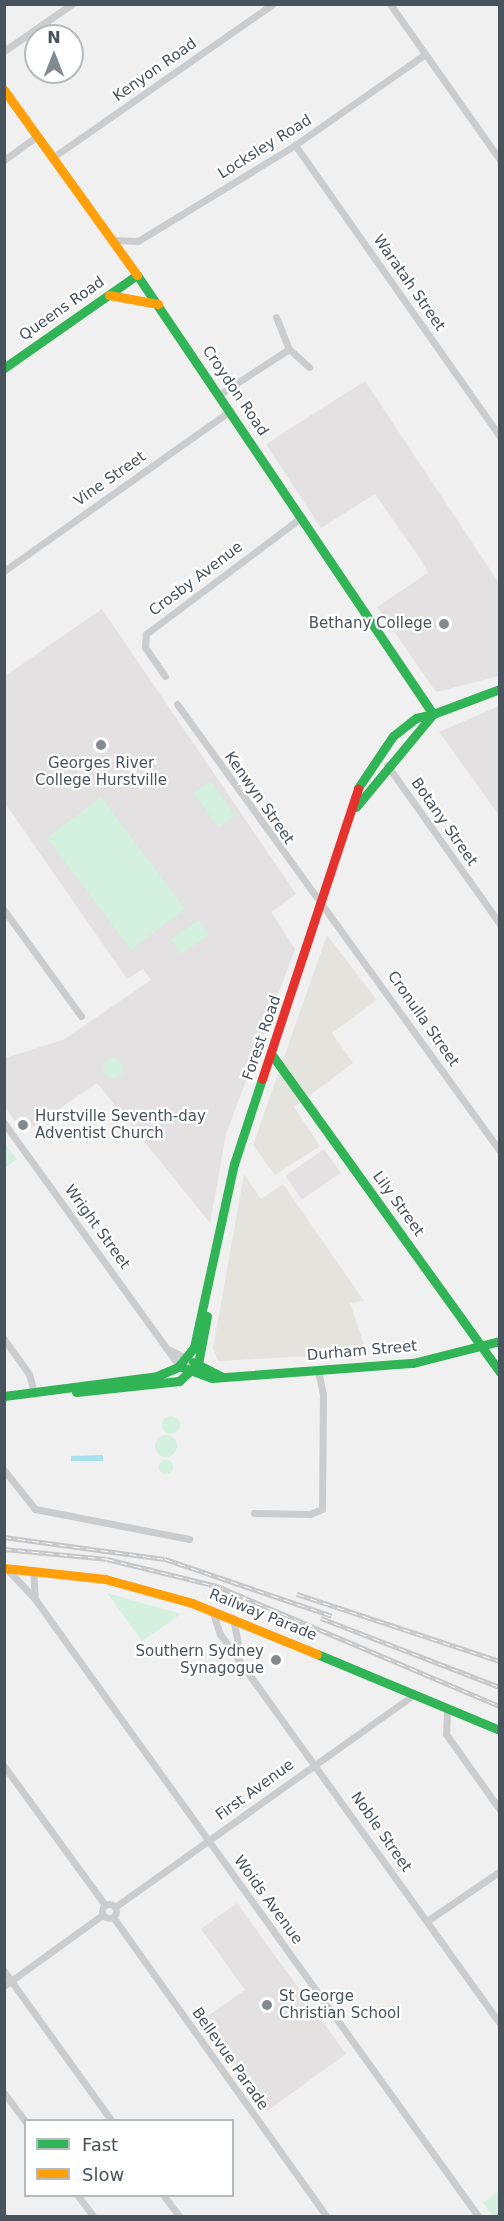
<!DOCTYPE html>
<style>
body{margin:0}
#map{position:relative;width:504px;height:2221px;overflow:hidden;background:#f1f0f0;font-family:"DejaVu Sans",sans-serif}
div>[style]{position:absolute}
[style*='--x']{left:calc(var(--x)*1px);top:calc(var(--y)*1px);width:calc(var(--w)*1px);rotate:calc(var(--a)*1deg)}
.commercial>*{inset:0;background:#e5e3de}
.education>*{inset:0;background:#e3e1e2;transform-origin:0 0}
.green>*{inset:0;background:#d4f0de;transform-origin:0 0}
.round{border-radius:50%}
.water>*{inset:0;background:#a9e1ee}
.street>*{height:7px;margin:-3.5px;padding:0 3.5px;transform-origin:3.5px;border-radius:3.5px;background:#caccce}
.street>.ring{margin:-3.5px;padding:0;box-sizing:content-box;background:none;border:7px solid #caccce;border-radius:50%}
.fast>*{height:9px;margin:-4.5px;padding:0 4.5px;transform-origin:4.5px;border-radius:4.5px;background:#30b455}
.slow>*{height:9px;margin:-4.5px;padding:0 4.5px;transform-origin:4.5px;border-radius:4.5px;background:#ff9f0a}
.jam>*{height:9px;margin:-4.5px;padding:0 4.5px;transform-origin:4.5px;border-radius:4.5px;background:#e5322d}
.rail>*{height:4.5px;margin-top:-2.25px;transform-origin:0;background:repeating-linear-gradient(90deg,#fff 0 7px,#c5c6c8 0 14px);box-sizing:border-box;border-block:2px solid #c5c6c8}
.dots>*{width:16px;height:16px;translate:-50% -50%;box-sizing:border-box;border:3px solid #fff;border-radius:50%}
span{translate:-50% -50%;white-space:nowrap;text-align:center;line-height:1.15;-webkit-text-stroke:4.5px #fff;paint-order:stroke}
.street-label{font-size:15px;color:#47535d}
.poi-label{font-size:15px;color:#47535d}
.right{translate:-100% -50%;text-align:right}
.left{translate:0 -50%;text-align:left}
.frame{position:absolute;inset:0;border:6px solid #47535d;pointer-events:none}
.legend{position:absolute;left:24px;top:2119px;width:210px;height:78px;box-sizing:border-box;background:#fff;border:2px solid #b5babe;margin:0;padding:8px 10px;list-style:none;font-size:18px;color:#47535d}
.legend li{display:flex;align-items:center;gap:12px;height:30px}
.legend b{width:30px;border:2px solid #b5babe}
.north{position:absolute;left:24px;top:24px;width:60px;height:60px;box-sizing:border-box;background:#fff;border:2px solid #b5babe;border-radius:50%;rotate:0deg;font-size:16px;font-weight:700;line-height:24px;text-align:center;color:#47535d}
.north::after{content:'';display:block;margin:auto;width:21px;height:27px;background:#828a90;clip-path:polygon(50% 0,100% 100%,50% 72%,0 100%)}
</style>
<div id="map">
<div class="commercial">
<i style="clip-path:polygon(327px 935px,377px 1000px,332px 1033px,353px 1063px,294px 1107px,320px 1146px,275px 1175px,253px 1145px)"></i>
<i style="clip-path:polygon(244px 1174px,261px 1199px,283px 1184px,364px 1301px,350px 1303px,367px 1353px,218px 1361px,213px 1348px)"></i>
</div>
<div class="education">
<i style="clip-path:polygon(365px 381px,499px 583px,499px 676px,436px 692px,377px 607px,428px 573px,421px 560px,375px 494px,321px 528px,266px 444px)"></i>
<i style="clip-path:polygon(102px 609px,296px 894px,271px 912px,295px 949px,226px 1134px,210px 1223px,97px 1083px,24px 1133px,5px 1107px,5px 1058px,63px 1040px,151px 980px,143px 969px,127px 979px,5px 803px,5px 676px)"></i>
<i style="clip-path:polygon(499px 706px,499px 815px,439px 732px)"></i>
<i style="left:324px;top:1149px;width:29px;height:47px;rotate:55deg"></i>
<i style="clip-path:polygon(237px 1903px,346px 2054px,267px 2111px,202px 2020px,245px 1990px,201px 1929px)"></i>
</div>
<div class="green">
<i style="left:211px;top:781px;width:42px;height:21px;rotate:55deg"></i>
<i style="left:101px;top:797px;width:140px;height:68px;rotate:53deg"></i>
<i style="left:199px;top:920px;width:18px;height:34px;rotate:56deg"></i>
<i class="round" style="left:103px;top:1058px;width:20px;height:20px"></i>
<i style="clip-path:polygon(4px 1143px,17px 1159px,5px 1168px,4px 1168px)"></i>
<i class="round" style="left:162px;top:1416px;width:18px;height:18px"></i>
<i class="round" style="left:155px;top:1435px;width:22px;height:22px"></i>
<i class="round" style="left:159px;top:1460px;width:14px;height:14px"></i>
<i style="clip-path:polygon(107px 1593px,181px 1614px,142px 1641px)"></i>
<i style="clip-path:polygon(499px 2191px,499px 2216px,493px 2216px,483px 2203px)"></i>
</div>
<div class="water">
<i style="clip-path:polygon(103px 1455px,103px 1461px,71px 1461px,71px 1456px)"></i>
</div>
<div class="street">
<i style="--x:390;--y:4;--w:191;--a:54.8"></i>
<i style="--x:4;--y:51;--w:83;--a:-34.7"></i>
<i style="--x:295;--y:145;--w:357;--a:54.9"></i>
<i style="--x:52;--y:158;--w:269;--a:-34.9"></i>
<i style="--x:4;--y:160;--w:41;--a:-36"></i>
<i style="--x:112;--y:240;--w:26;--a:2"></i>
<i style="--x:138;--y:241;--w:184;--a:-31.4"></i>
<i style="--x:295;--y:145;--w:157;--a:-34.9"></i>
<i style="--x:276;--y:317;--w:35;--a:68"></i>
<i style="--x:220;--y:394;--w:82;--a:-33.1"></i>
<i style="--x:289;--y:349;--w:27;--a:42"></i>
<i style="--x:4;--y:571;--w:277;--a:-35.3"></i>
<i style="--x:165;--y:676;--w:35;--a:-125"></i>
<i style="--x:145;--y:647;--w:13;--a:-86"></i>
<i style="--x:146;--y:634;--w:195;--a:-36.9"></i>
<i style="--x:177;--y:704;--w:551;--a:54.15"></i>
<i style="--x:387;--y:765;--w:195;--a:54.6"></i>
<i style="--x:4;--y:910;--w:131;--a:54"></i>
<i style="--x:4;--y:1123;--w:299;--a:54.2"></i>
<i style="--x:4;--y:1339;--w:43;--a:54.5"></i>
<i style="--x:29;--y:1374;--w:20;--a:75"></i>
<i style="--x:166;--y:1348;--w:22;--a:27"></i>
<i style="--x:4;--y:1470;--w:50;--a:51.5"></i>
<i style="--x:35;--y:1509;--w:157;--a:11"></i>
<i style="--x:254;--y:1513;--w:56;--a:1"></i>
<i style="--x:310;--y:1514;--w:13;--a:-23"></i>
<i style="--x:322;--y:1509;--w:115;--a:-89.5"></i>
<i style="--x:323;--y:1394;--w:25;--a:-102"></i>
<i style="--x:7;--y:1569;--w:41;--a:47"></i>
<i style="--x:35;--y:1599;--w:760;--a:54.32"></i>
<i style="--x:33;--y:1570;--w:27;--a:86"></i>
<i style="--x:212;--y:1610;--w:25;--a:72"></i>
<i style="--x:220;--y:1634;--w:479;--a:54.3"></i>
<i style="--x:233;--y:1618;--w:38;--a:79"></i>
<i style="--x:447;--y:1710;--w:24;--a:92"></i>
<i style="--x:446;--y:1734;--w:93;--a:54.6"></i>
<i style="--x:4;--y:1766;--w:172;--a:54"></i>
<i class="ring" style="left:102px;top:1904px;width:7px;height:7px"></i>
<i style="--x:115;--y:1907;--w:366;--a:-35.4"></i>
<i style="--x:113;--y:1917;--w:367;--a:54.5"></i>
<i style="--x:427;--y:1921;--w:88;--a:-34.4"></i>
<i style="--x:4;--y:1971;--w:183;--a:54.3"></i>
<i style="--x:4;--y:1986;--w:121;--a:-35.9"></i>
<i style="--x:4;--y:2093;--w:36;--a:53"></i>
<i style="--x:78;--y:2196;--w:25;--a:53"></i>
<i style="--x:164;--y:2196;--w:25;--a:53"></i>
</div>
<div class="fast">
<i style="--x:4;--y:368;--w:162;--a:-35"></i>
<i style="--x:137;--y:275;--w:529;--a:56.01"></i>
<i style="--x:433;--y:714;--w:72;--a:-20.5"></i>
<i style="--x:358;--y:788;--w:63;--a:-56.1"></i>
<i style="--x:393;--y:736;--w:29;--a:-38"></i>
<i style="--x:416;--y:718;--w:17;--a:-13"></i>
<i style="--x:356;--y:807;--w:121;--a:-50.4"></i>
<i style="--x:272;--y:1055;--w:390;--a:54.3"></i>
<i style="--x:193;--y:1362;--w:31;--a:27"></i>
<i style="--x:179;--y:1366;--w:35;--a:20"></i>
<i style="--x:212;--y:1378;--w:202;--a:-4.3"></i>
<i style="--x:413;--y:1363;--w:90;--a:-14.2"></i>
<i style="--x:76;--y:1392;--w:104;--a:-6.1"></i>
<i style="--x:179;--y:1381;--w:25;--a:-42"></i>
<i style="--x:198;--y:1364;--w:49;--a:-79.4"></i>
<i style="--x:4;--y:1396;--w:154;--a:-7.4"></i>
<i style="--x:157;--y:1376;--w:23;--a:-23"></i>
<i style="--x:178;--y:1367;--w:26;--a:-51"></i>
<i style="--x:194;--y:1347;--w:187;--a:-77.7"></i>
<i style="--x:234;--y:1164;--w:89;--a:-71.8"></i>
<i style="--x:317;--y:1654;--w:198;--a:22.6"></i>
</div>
<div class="slow">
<i style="--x:4;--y:90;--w:228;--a:54.3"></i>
<i style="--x:109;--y:295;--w:50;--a:10.4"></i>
<i style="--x:4;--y:1568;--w:102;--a:6.2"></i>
<i style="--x:105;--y:1579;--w:90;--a:15.4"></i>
<i style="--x:192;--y:1603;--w:135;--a:22.2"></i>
</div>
<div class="jam">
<i style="--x:262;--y:1079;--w:306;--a:-71.7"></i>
</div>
<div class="rail">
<i style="--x:4;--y:1537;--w:162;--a:7.8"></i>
<i style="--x:165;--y:1559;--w:176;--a:18.8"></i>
<i style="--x:4;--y:1549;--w:103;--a:5.5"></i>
<i style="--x:107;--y:1559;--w:113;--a:13.8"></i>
<i style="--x:217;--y:1586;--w:307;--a:23"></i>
<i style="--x:297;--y:1594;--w:214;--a:18.3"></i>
<i style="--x:321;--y:1618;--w:192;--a:21.1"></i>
</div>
<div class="dots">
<i style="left:444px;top:624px;background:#828a90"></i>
<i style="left:101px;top:745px;background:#828a90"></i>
<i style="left:23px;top:1125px;background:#828a90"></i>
<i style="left:276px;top:1660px;background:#828a90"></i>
<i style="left:267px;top:2005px;background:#828a90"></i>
</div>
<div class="street-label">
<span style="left:155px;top:70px;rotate:-35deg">Kenyon Road</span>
<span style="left:265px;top:147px;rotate:-32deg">Locksley Road</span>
<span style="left:409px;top:283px;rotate:55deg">Waratah Street</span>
<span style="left:62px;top:309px;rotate:-35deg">Queens Road</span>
<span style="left:235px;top:391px;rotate:56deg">Croydon Road</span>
<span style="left:110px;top:479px;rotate:-35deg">Vine Street</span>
<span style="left:196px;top:579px;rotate:-37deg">Crosby Avenue</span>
<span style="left:259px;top:798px;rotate:55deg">Kenwyn Street</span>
<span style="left:444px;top:822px;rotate:55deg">Botany Street</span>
<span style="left:423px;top:1019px;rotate:55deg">Cronulla Street</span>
<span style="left:262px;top:1038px;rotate:-71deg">Forest Road</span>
<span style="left:398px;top:1204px;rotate:54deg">Lily Street</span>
<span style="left:97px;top:1227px;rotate:54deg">Wright Street</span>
<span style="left:362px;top:1351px;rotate:-5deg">Durham Street</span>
<span style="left:263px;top:1615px;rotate:22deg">Railway Parade</span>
<span style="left:255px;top:1790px;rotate:-36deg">First Avenue</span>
<span style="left:381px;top:1832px;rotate:55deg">Noble Street</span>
<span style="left:268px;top:1900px;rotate:54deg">Woids Avenue</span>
<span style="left:230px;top:2059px;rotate:55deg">Bellevue Parade</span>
</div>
<div class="poi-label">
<span class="right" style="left:432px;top:624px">Bethany College</span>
<span style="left:101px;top:772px">Georges River<br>College Hurstville</span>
<span class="left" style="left:35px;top:1125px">Hurstville Seventh-day<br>Adventist Church</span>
<span class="right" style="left:264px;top:1660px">Southern Sydney<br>Synagogue</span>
<span class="left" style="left:279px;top:2005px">St George<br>Christian School</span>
</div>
<div class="frame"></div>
<ul class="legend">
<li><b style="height:8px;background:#30b455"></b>Fast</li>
<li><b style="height:8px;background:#ff9f0a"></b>Slow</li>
</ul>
<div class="north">N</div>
</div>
